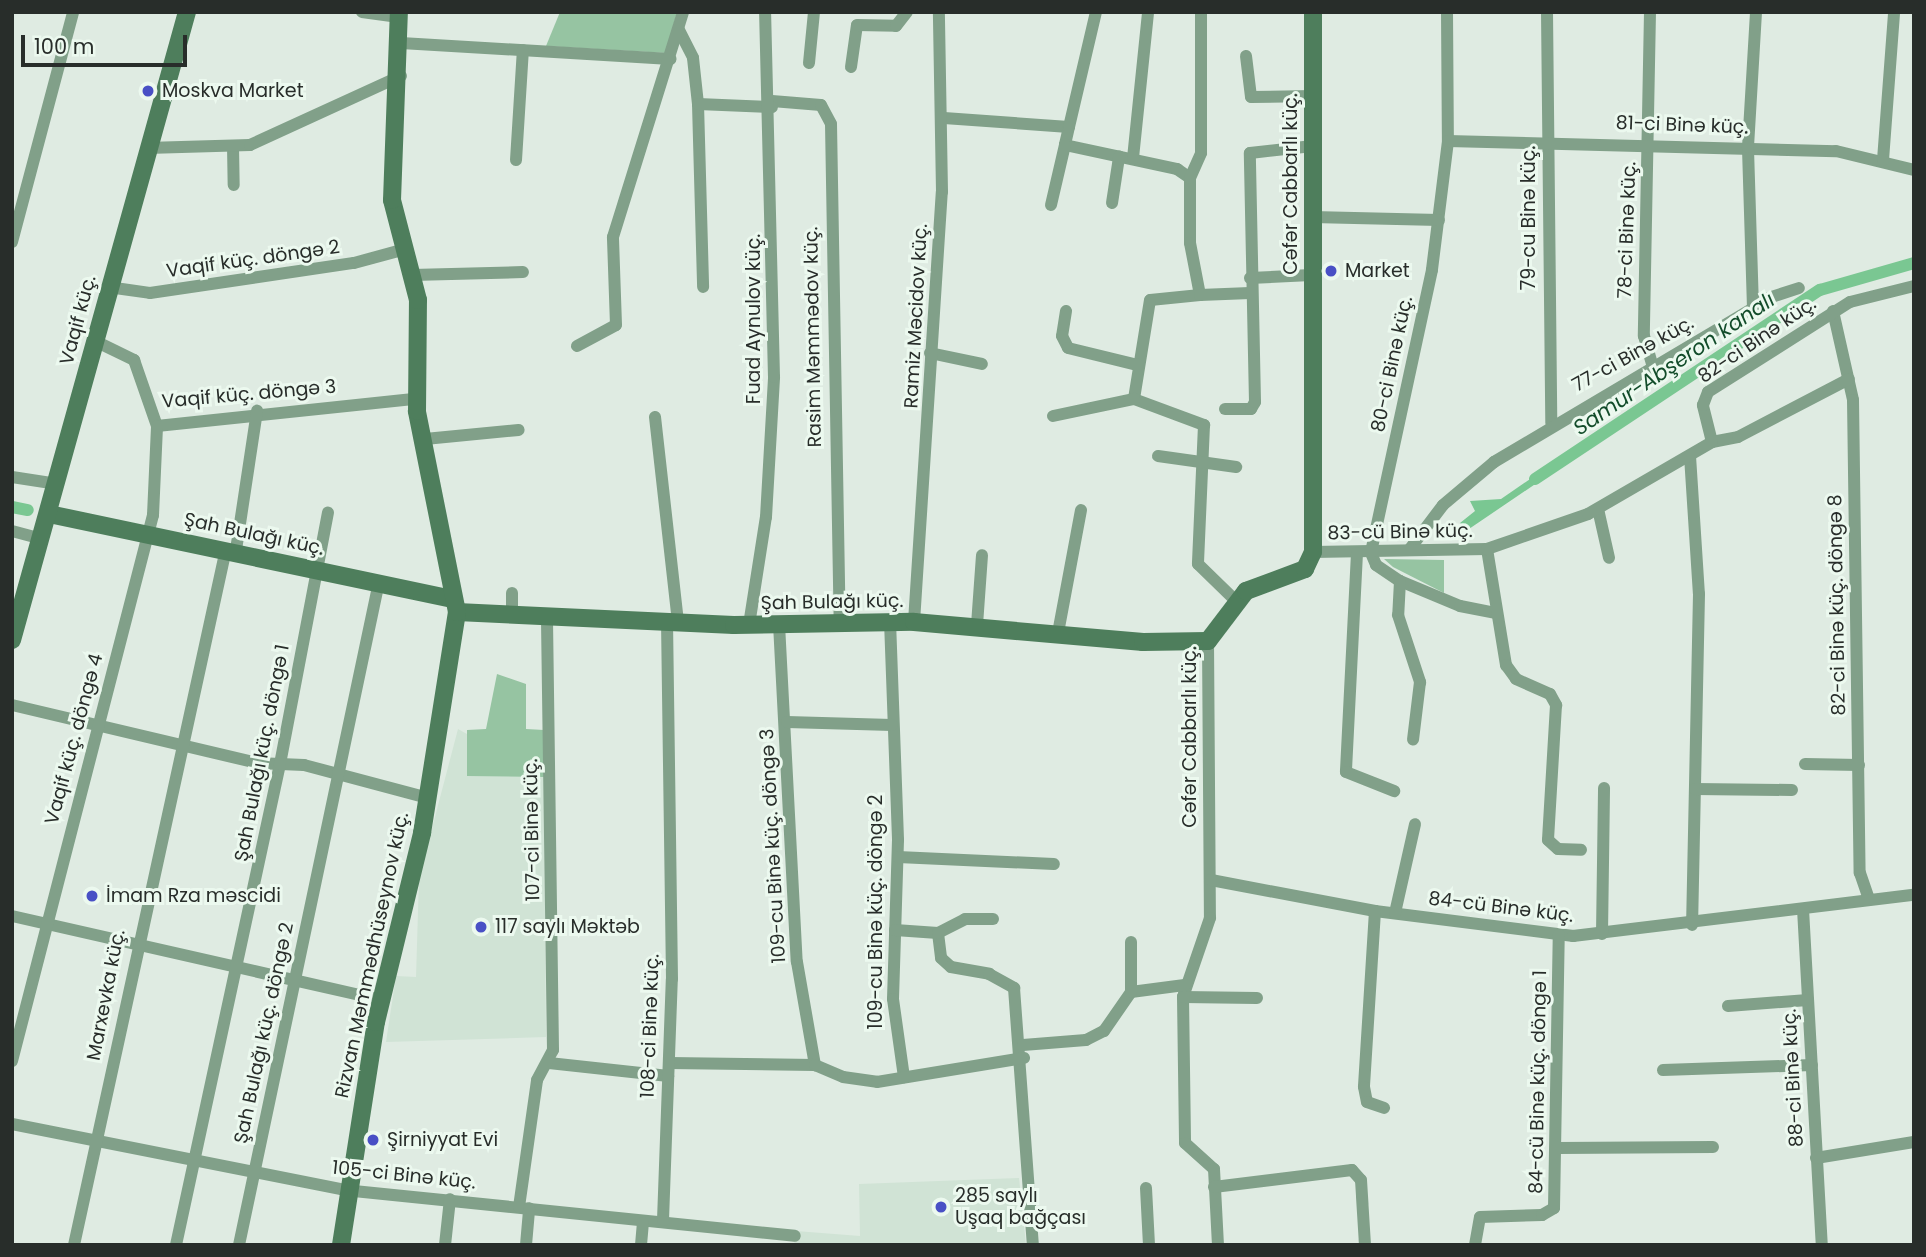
<!DOCTYPE html>
<meta charset="utf-8">
<style>
body{margin:0}
#map{position:relative;width:1926px;height:1257px;overflow:hidden;background:#dfebe2;font-family:Poppins,sans-serif}
div>[style]{position:absolute}
[style*='--x']{left:calc(var(--x)*1px);top:calc(var(--y)*1px);width:calc(var(--w)*1px);rotate:calc(var(--a)*1deg)}
.built>*{inset:0;background:#d0e3d5}
.green>*{inset:0;background:#96c4a2}
.water>*{inset:0;background:#7ac792}
.canal>*{height:12px;margin:-6px;padding:0 6px;transform-origin:6px;border-radius:6px;background:#7ac792}
.street>*{height:12px;margin:-6px;padding:0 6px;transform-origin:6px;border-radius:6px;background:#81a089}
.secondary>*{height:18px;margin:-9px;padding:0 9px;transform-origin:9px;border-radius:9px;background:#4e7e5c}
.dots>*{width:19px;height:19px;translate:-50% -50%;box-sizing:border-box;border:4px solid #ecf9ef;border-radius:50%}
span{translate:-50% -50%;white-space:nowrap;text-align:center;line-height:1.15;-webkit-text-stroke:6px #ecf9ef;paint-order:stroke}
.poi-label{font-size:19px;color:#282d2a}
.left{translate:0 -50%;text-align:left}
.street-label{font-size:19px;color:#282d2a}
.water-label{font-size:21px;color:#124c2a;font-style:italic}
.frame{position:absolute;inset:0;border:14px solid #282d2a;pointer-events:none}
.scale{position:absolute;left:21px;top:35px;width:166px;height:32px;box-sizing:border-box;border:4px solid #282d2a;border-top:0;padding-left:9px;font-size:21px;line-height:24px;white-space:nowrap;color:#282d2a;-webkit-text-stroke:5px #ecf9ef;paint-order:stroke}
</style>
<div id="map">
<div class="built">
<i style="clip-path:polygon(458px 729px,544px 777px,546px 1037px,386px 1042px,396px 976px,416px 977px,419px 878px)"></i>
<i style="clip-path:polygon(1019px 1178px,1026px 1245px,794px 1245px,796px 1231px,860px 1236px,859px 1184px)"></i>
</div>
<div class="green">
<i style="clip-path:polygon(560px 12px,677px 12px,666px 53px,546px 46px)"></i>
<i style="clip-path:polygon(1384px 559px,1444px 560px,1444px 593px,1393px 567px)"></i>
<i style="clip-path:polygon(497px 674px,526px 684px,526px 729px,544px 730px,544px 777px,467px 776px,467px 730px,486px 729px)"></i>
</div>
<div class="water">
<i style="clip-path:polygon(1546px 468px,1550px 474px,1466px 531px,1460px 523px,1475px 511px,1470px 501px,1501px 499px)"></i>
</div>
<div class="canal">
<i style="--x:1535;--y:479;--w:342;--a:-33.6"></i>
<i style="--x:1820;--y:290;--w:98;--a:-16"></i>
<i style="--x:12;--y:507;--w:16;--a:11"></i>
</div>
<div class="street">
<i style="--x:362;--y:12;--w:37;--a:8"></i>
<i style="--x:1447;--y:12;--w:129;--a:89.6"></i>
<i style="--x:1547;--y:12;--w:411;--a:89.4"></i>
<i style="--x:1650;--y:12;--w:324;--a:91.1"></i>
<i style="--x:1644;--y:336;--w:29;--a:74"></i>
<i style="--x:679;--y:30;--w:31;--a:63"></i>
<i style="--x:693;--y:58;--w:46;--a:83.8"></i>
<i style="--x:698;--y:104;--w:183;--a:88.4"></i>
<i style="--x:401;--y:43;--w:270;--a:3.4"></i>
<i style="--x:1246;--y:56;--w:41;--a:83"></i>
<i style="--x:1251;--y:97;--w:62;--a:-0.9"></i>
<i style="--x:809;--y:63;--w:51;--a:-84.4"></i>
<i style="--x:851;--y:67;--w:42;--a:-81.9"></i>
<i style="--x:857;--y:25;--w:39;--a:1"></i>
<i style="--x:896;--y:26;--w:18;--a:-52"></i>
<i style="--x:772;--y:101;--w:49;--a:4.7"></i>
<i style="--x:821;--y:105;--w:21;--a:62"></i>
<i style="--x:831;--y:124;--w:497;--a:89"></i>
<i style="--x:698;--y:104;--w:74;--a:2.3"></i>
<i style="--x:944;--y:118;--w:125;--a:4.1"></i>
<i style="--x:1069;--y:127;--w:18;--a:103"></i>
<i style="--x:1065;--y:145;--w:115;--a:12.1"></i>
<i style="--x:1177;--y:169;--w:16;--a:35"></i>
<i style="--x:1190;--y:178;--w:65;--a:90"></i>
<i style="--x:1190;--y:243;--w:53;--a:79.1"></i>
<i style="--x:1200;--y:295;--w:50;--a:174.3"></i>
<i style="--x:1150;--y:300;--w:100;--a:99.2"></i>
<i style="--x:1134;--y:399;--w:75;--a:20.4"></i>
<i style="--x:1204;--y:425;--w:139;--a:92.5"></i>
<i style="--x:1198;--y:564;--w:53;--a:44.2"></i>
<i style="--x:1069;--y:127;--w:118;--a:-76.8"></i>
<i style="--x:1448;--y:141;--w:130;--a:97.1"></i>
<i style="--x:1432;--y:270;--w:289;--a:102.2"></i>
<i style="--x:1371;--y:553;--w:13;--a:67"></i>
<i style="--x:1376;--y:565;--w:29;--a:34"></i>
<i style="--x:1400;--y:581;--w:65;--a:22.6"></i>
<i style="--x:1460;--y:606;--w:37;--a:11"></i>
<i style="--x:1448;--y:141;--w:388;--a:1.5"></i>
<i style="--x:1836;--y:151;--w:80;--a:13.7"></i>
<i style="--x:233;--y:146;--w:39;--a:89"></i>
<i style="--x:147;--y:148;--w:103;--a:-1.7"></i>
<i style="--x:250;--y:145;--w:166;--a:-24.6"></i>
<i style="--x:1133;--y:158;--w:147;--a:-84.1"></i>
<i style="--x:516;--y:160;--w:110;--a:-86.4"></i>
<i style="--x:1883;--y:160;--w:148;--a:-85.7"></i>
<i style="--x:1190;--y:178;--w:27;--a:-66"></i>
<i style="--x:1201;--y:153;--w:141;--a:-90"></i>
<i style="--x:1112;--y:203;--w:47;--a:-81.3"></i>
<i style="--x:1051;--y:205;--w:62;--a:-76.9"></i>
<i style="--x:1312;--y:217;--w:127;--a:1.4"></i>
<i style="--x:12;--y:242;--w:238;--a:-75.1"></i>
<i style="--x:412;--y:275;--w:111;--a:-1.5"></i>
<i style="--x:1250;--y:278;--w:61;--a:-2.8"></i>
<i style="--x:108;--y:287;--w:42;--a:8.1"></i>
<i style="--x:150;--y:293;--w:206;--a:-8.4"></i>
<i style="--x:354;--y:263;--w:50;--a:-15.2"></i>
<i style="--x:1200;--y:295;--w:50;--a:-2.3"></i>
<i style="--x:1756;--y:302;--w:45;--a:-18"></i>
<i style="--x:1066;--y:311;--w:25;--a:99"></i>
<i style="--x:1062;--y:336;--w:13;--a:63"></i>
<i style="--x:1068;--y:348;--w:72;--a:13.7"></i>
<i style="--x:1833;--y:311;--w:91;--a:77.3"></i>
<i style="--x:1853;--y:400;--w:473;--a:89.2"></i>
<i style="--x:1860;--y:873;--w:28;--a:71"></i>
<i style="--x:93;--y:340;--w:46;--a:26"></i>
<i style="--x:134;--y:360;--w:70;--a:70.8"></i>
<i style="--x:157;--y:426;--w:260;--a:-6"></i>
<i style="--x:577;--y:346;--w:44;--a:-28.3"></i>
<i style="--x:616;--y:325;--w:88;--a:-92"></i>
<i style="--x:613;--y:237;--w:236;--a:-72.7"></i>
<i style="--x:930;--y:353;--w:53;--a:11.9"></i>
<i style="--x:1225;--y:409;--w:26;--a:0"></i>
<i style="--x:1251;--y:409;--w:8;--a:-60"></i>
<i style="--x:1255;--y:402;--w:249;--a:-91.2"></i>
<i style="--x:1250;--y:153;--w:63;--a:-6.3"></i>
<i style="--x:1053;--y:416;--w:83;--a:-11.9"></i>
<i style="--x:655;--y:417;--w:207;--a:83.6"></i>
<i style="--x:425;--y:439;--w:94;--a:-5.5"></i>
<i style="--x:1712;--y:442;--w:38;--a:-104"></i>
<i style="--x:1703;--y:405;--w:14;--a:-69"></i>
<i style="--x:1708;--y:392;--w:168;--a:-32.4"></i>
<i style="--x:1850;--y:302;--w:66;--a:-14"></i>
<i style="--x:1712;--y:442;--w:26;--a:-11"></i>
<i style="--x:1738;--y:437;--w:125;--a:-27.6"></i>
<i style="--x:1158;--y:456;--w:79;--a:8"></i>
<i style="--x:1690;--y:456;--w:138;--a:86.3"></i>
<i style="--x:1699;--y:594;--w:331;--a:91.2"></i>
<i style="--x:12;--y:477;--w:46;--a:8.8"></i>
<i style="--x:1598;--y:509;--w:50;--a:77.3"></i>
<i style="--x:12;--y:531;--w:31;--a:15"></i>
<i style="--x:1487;--y:549;--w:118;--a:80.7"></i>
<i style="--x:1506;--y:665;--w:17;--a:54"></i>
<i style="--x:1516;--y:679;--w:37;--a:24"></i>
<i style="--x:1550;--y:694;--w:13;--a:61"></i>
<i style="--x:1556;--y:705;--w:135;--a:93.4"></i>
<i style="--x:1548;--y:840;--w:13;--a:42"></i>
<i style="--x:1558;--y:849;--w:23;--a:2"></i>
<i style="--x:236;--y:550;--w:141;--a:-81.4"></i>
<i style="--x:1409;--y:550;--w:56;--a:-52.9"></i>
<i style="--x:1443;--y:505;--w:67;--a:-40.1"></i>
<i style="--x:1494;--y:462;--w:301;--a:-30.7"></i>
<i style="--x:1753;--y:308;--w:161;--a:-91.8"></i>
<i style="--x:1748;--y:147;--w:135;--a:-86.6"></i>
<i style="--x:1313;--y:552;--w:174;--a:-1"></i>
<i style="--x:1487;--y:549;--w:107;--a:-19.1"></i>
<i style="--x:1588;--y:514;--w:143;--a:-30.1"></i>
<i style="--x:1357;--y:553;--w:219;--a:92.9"></i>
<i style="--x:1346;--y:772;--w:52;--a:21.6"></i>
<i style="--x:1400;--y:581;--w:34;--a:93"></i>
<i style="--x:1398;--y:615;--w:71;--a:71.8"></i>
<i style="--x:1420;--y:682;--w:58;--a:96.9"></i>
<i style="--x:512;--y:615;--w:22;--a:-90"></i>
<i style="--x:890;--y:621;--w:219;--a:87.9"></i>
<i style="--x:898;--y:840;--w:159;--a:91.8"></i>
<i style="--x:893;--y:999;--w:79;--a:82"></i>
<i style="--x:914;--y:622;--w:431;--a:-86.3"></i>
<i style="--x:942;--y:192;--w:180;--a:-91"></i>
<i style="--x:779;--y:624;--w:338;--a:87"></i>
<i style="--x:797;--y:962;--w:105;--a:80.1"></i>
<i style="--x:749;--y:625;--w:109;--a:-81.1"></i>
<i style="--x:766;--y:517;--w:140;--a:-86.7"></i>
<i style="--x:774;--y:377;--w:365;--a:-91.4"></i>
<i style="--x:977;--y:625;--w:70;--a:-85.9"></i>
<i style="--x:1058;--y:633;--w:125;--a:-79.4"></i>
<i style="--x:1208;--y:641;--w:277;--a:89.6"></i>
<i style="--x:1210;--y:918;--w:83;--a:108.9"></i>
<i style="--x:1183;--y:997;--w:146;--a:89.2"></i>
<i style="--x:1185;--y:1143;--w:39;--a:42"></i>
<i style="--x:1214;--y:1169;--w:76;--a:87"></i>
<i style="--x:12;--y:705;--w:252;--a:13.3"></i>
<i style="--x:257;--y:763;--w:47;--a:2.4"></i>
<i style="--x:304;--y:765;--w:124;--a:14.9"></i>
<i style="--x:787;--y:722;--w:105;--a:1.6"></i>
<i style="--x:1805;--y:764;--w:54;--a:1.1"></i>
<i style="--x:1695;--y:789;--w:97;--a:0.6"></i>
<i style="--x:898;--y:857;--w:156;--a:2.6"></i>
<i style="--x:1211;--y:880;--w:167;--a:10.7"></i>
<i style="--x:1375;--y:911;--w:200;--a:7.2"></i>
<i style="--x:1573;--y:936;--w:343;--a:-6.9"></i>
<i style="--x:1803;--y:909;--w:337;--a:86.8"></i>
<i style="--x:1375;--y:911;--w:176;--a:93.6"></i>
<i style="--x:1364;--y:1087;--w:15;--a:79"></i>
<i style="--x:1367;--y:1102;--w:18;--a:19"></i>
<i style="--x:1395;--y:913;--w:91;--a:-77.3"></i>
<i style="--x:12;--y:916;--w:378;--a:12.8"></i>
<i style="--x:895;--y:930;--w:43;--a:4"></i>
<i style="--x:938;--y:933;--w:25;--a:83"></i>
<i style="--x:941;--y:958;--w:13;--a:42"></i>
<i style="--x:951;--y:967;--w:39;--a:10"></i>
<i style="--x:989;--y:974;--w:29;--a:29"></i>
<i style="--x:1014;--y:988;--w:258;--a:85.8"></i>
<i style="--x:938;--y:933;--w:30;--a:-27"></i>
<i style="--x:965;--y:919;--w:28;--a:0"></i>
<i style="--x:1602;--y:934;--w:146;--a:-89.2"></i>
<i style="--x:1131;--y:992;--w:54;--a:-7.4"></i>
<i style="--x:1183;--y:997;--w:74;--a:0.8"></i>
<i style="--x:1728;--y:1006;--w:80;--a:-4.3"></i>
<i style="--x:1023;--y:1045;--w:63;--a:-4.5"></i>
<i style="--x:1086;--y:1040;--w:20;--a:-27"></i>
<i style="--x:1104;--y:1031;--w:47;--a:-55.3"></i>
<i style="--x:1131;--y:992;--w:50;--a:-90"></i>
<i style="--x:12;--y:1061;--w:564;--a:-75.52"></i>
<i style="--x:153;--y:515;--w:89;--a:-87.4"></i>
<i style="--x:549;--y:1063;--w:120;--a:6.2"></i>
<i style="--x:669;--y:1063;--w:146;--a:0.8"></i>
<i style="--x:815;--y:1065;--w:30;--a:23"></i>
<i style="--x:843;--y:1077;--w:34;--a:8"></i>
<i style="--x:877;--y:1082;--w:149;--a:-9.3"></i>
<i style="--x:1663;--y:1070;--w:149;--a:-1.9"></i>
<i style="--x:12;--y:1124;--w:338;--a:11.2"></i>
<i style="--x:344;--y:1190;--w:453;--a:5.8"></i>
<i style="--x:1558;--y:1148;--w:155;--a:-0.4"></i>
<i style="--x:1816;--y:1158;--w:99;--a:-9.3"></i>
<i style="--x:1214;--y:1187;--w:139;--a:-7"></i>
<i style="--x:1352;--y:1170;--w:13;--a:48"></i>
<i style="--x:1361;--y:1180;--w:65;--a:86.5"></i>
<i style="--x:1146;--y:1188;--w:57;--a:87"></i>
<i style="--x:519;--y:1207;--w:128;--a:-81.9"></i>
<i style="--x:537;--y:1080;--w:34;--a:-62"></i>
<i style="--x:553;--y:1050;--w:435;--a:-90.8"></i>
<i style="--x:663;--y:1220;--w:241;--a:-87.9"></i>
<i style="--x:672;--y:979;--w:357;--a:-90.8"></i>
<i style="--x:74;--y:1245;--w:712;--a:-77.68"></i>
<i style="--x:176;--y:1245;--w:492;--a:-77.8"></i>
<i style="--x:280;--y:764;--w:256;--a:-79.2"></i>
<i style="--x:239;--y:1245;--w:678;--a:-78.08"></i>
<i style="--x:445;--y:1245;--w:46;--a:-83.8"></i>
<i style="--x:526;--y:1245;--w:37;--a:-85"></i>
<i style="--x:641;--y:1245;--w:22;--a:-85"></i>
<i style="--x:1475;--y:1245;--w:28;--a:-80"></i>
<i style="--x:1480;--y:1217;--w:62;--a:-1.8"></i>
<i style="--x:1542;--y:1215;--w:14;--a:-30"></i>
<i style="--x:1554;--y:1208;--w:273;--a:-89"></i>
</div>
<div class="secondary">
<i style="--x:49;--y:514;--w:411;--a:11.9"></i>
<i style="--x:457;--y:612;--w:277;--a:2.7"></i>
<i style="--x:734;--y:625;--w:180;--a:-1"></i>
<i style="--x:914;--y:622;--w:230;--a:5"></i>
<i style="--x:1143;--y:642;--w:65;--a:-0.9"></i>
<i style="--x:1208;--y:641;--w:63;--a:-52.8"></i>
<i style="--x:1246;--y:591;--w:63;--a:-20.4"></i>
<i style="--x:1305;--y:569;--w:19;--a:-65"></i>
<i style="--x:1313;--y:552;--w:540;--a:-90"></i>
<i style="--x:12;--y:640;--w:652;--a:-74.43"></i>
<i style="--x:341;--y:1245;--w:226;--a:-81.1"></i>
<i style="--x:376;--y:1022;--w:195;--a:-76.3"></i>
<i style="--x:422;--y:833;--w:224;--a:-81"></i>
<i style="--x:457;--y:612;--w:205;--a:-101.3"></i>
<i style="--x:417;--y:411;--w:111;--a:-89.5"></i>
<i style="--x:418;--y:300;--w:103;--a:-104.6"></i>
<i style="--x:392;--y:200;--w:188;--a:-87.9"></i>
</div>
<div class="dots">
<i style="left:148px;top:91px;background:#4950c5"></i>
<i style="left:1331px;top:271px;background:#4950c5"></i>
<i style="left:92px;top:896px;background:#4950c5"></i>
<i style="left:481px;top:927px;background:#4950c5"></i>
<i style="left:373px;top:1140px;background:#4950c5"></i>
<i style="left:941px;top:1207px;background:#4950c5"></i>
</div>
<div class="poi-label">
<span class="left" style="left:162px;top:91px">Moskva Market</span>
<span class="left" style="left:1345px;top:271px">Market</span>
<span class="left" style="left:106px;top:896px">İmam Rza məscidi</span>
<span class="left" style="left:495px;top:927px">117 saylı Məktəb</span>
<span class="left" style="left:387px;top:1140px">Şirniyyat Evi</span>
<span class="left" style="left:955px;top:1207px">285 saylı<br>Uşaq bağçası</span>
</div>
<div class="street-label">
<span style="left:1682px;top:125px;rotate:2deg">81-ci Binə küç.</span>
<span style="left:1291px;top:184px;rotate:-90deg">Cəfər Cabbarlı küç.</span>
<span style="left:1529px;top:218px;rotate:-90deg">79-cu Binə küç.</span>
<span style="left:1627px;top:230px;rotate:-88deg">78-ci Binə küç.</span>
<span style="left:253px;top:259px;rotate:-8deg">Vaqif küç. döngə 2</span>
<span style="left:916px;top:316px;rotate:-87deg">Ramiz Məcidov küç.</span>
<span style="left:754px;top:319px;rotate:-90deg">Fuad Aynulov küç.</span>
<span style="left:78px;top:320px;rotate:-75deg">Vaqif küç.</span>
<span style="left:813px;top:337px;rotate:-91deg">Rasim Məmmədov küç.</span>
<span style="left:1757px;top:340px;rotate:-34deg">82-ci Binə küç.</span>
<span style="left:1633px;top:354px;rotate:-29deg">77-ci Binə küç.</span>
<span style="left:1392px;top:364px;rotate:-78deg">80-ci Binə küç.</span>
<span style="left:249px;top:394px;rotate:-5deg">Vaqif küç. döngə 3</span>
<span style="left:1400px;top:532px;rotate:-1deg">83-cü Binə küç.</span>
<span style="left:254px;top:534px;rotate:12deg">Şah Bulağı küç.</span>
<span style="left:832px;top:602px;rotate:-1deg">Şah Bulağı küç.</span>
<span style="left:1837px;top:605px;rotate:-91deg">82-ci Binə küç. döngə 8</span>
<span style="left:1190px;top:737px;rotate:-90deg">Cəfər Cabbarlı küç.</span>
<span style="left:74px;top:739px;rotate:-75deg">Vaqif küç. döngə 4</span>
<span style="left:262px;top:753px;rotate:-79deg">Şah Bulağı küç. döngə 1</span>
<span style="left:532px;top:830px;rotate:-91deg">107-ci Binə küç.</span>
<span style="left:773px;top:846px;rotate:-93deg">109-cu Binə küç. döngə 3</span>
<span style="left:1501px;top:907px;rotate:7deg">84-cü Binə küç.</span>
<span style="left:876px;top:912px;rotate:-90deg">109-cu Binə küç. döngə 2</span>
<span style="left:372px;top:955px;rotate:-78deg">Rizvan Məmmədhüseynov küç.</span>
<span style="left:106px;top:995px;rotate:-79deg">Marxevka küç.</span>
<span style="left:650px;top:1026px;rotate:-88deg">108-ci Binə küç.</span>
<span style="left:264px;top:1033px;rotate:-78deg">Şah Bulağı küç. döngə 2</span>
<span style="left:1793px;top:1078px;rotate:-93deg">88-ci Binə küç.</span>
<span style="left:1538px;top:1082px;rotate:-89deg">84-cü Binə küç. döngə 1</span>
<span style="left:404px;top:1175px;rotate:6deg">105-ci Binə küç.</span>
</div>
<div class="water-label">
<span style="left:1674px;top:364px;rotate:-34deg">Samur-Abşeron kanalı</span>
</div>
<div class="frame"></div>
<div class="scale">100 m</div>
</div>
